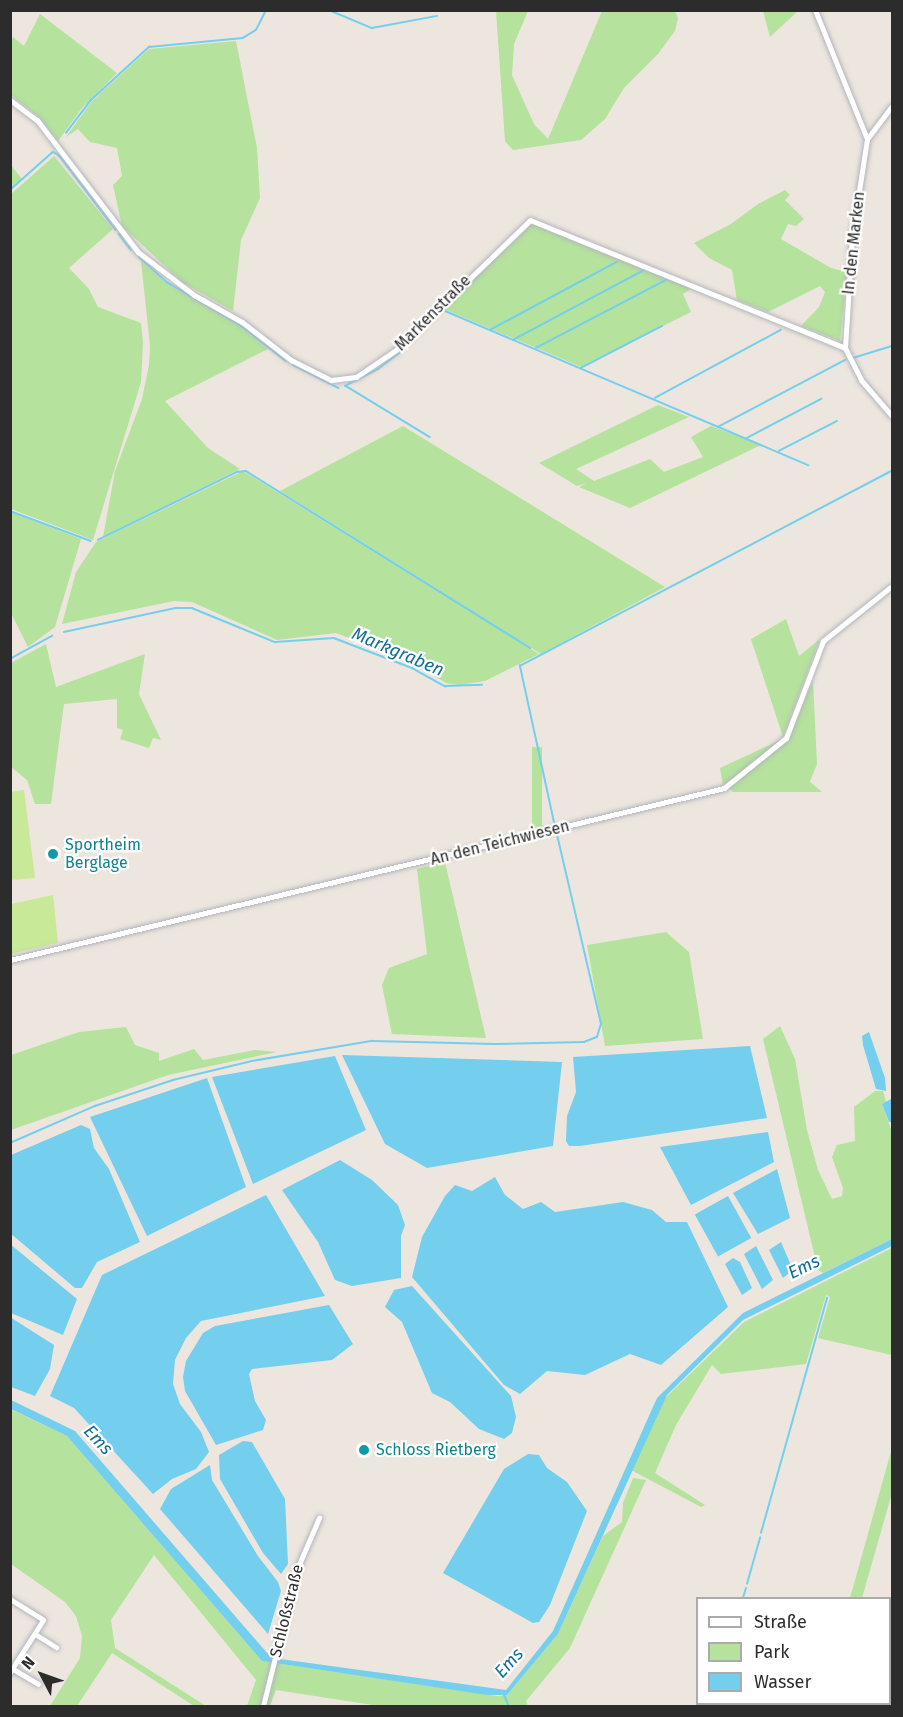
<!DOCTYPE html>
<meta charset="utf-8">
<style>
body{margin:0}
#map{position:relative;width:903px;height:1717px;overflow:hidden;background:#ede6de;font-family:"Fira Sans",sans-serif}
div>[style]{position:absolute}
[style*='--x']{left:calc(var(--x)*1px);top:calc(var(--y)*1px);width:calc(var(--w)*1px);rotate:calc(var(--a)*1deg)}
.green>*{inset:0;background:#b5e29c;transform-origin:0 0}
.pitch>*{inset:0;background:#c8e998}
.water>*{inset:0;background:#73cfed;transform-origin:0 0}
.stream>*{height:1.5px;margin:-0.75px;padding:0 0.75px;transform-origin:0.75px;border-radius:0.75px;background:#73cfed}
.roads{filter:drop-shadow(0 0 2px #b2b5bf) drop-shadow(0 0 2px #b2b5bf)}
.street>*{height:5px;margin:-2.5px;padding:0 2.5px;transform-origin:2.5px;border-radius:2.5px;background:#fff}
.dots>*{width:16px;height:16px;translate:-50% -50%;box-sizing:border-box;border:3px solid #fff;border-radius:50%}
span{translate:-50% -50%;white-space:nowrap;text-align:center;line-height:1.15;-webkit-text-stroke:4.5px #fff;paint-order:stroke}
.street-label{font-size:16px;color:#2c2c2c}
.culture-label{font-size:16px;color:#0d838f}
.left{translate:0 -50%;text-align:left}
.water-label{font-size:18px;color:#106e9b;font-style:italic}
.frame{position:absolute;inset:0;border:12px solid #2c2c2c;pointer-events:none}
.legend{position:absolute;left:696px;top:1597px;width:195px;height:108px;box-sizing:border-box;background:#fff;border:2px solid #ababab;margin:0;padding:8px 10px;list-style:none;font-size:18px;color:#2c2c2c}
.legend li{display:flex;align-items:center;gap:12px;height:30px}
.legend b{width:30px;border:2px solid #ababab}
.north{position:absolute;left:12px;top:1645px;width:60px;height:60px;-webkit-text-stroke:4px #fff;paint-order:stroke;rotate:311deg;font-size:16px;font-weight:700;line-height:24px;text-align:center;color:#2c2c2c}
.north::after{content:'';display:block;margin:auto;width:21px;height:27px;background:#2c2c2c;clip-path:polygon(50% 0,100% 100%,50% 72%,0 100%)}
</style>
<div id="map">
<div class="green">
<i style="clip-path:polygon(496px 11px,528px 11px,514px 44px,512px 75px,534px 124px,548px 139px,602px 11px,675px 11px,678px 18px,675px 31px,658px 54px,624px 88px,605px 119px,581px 140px,513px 150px,505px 141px)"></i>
<i style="clip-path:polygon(763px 11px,798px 10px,798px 11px,770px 37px)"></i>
<i style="clip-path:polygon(40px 14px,117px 73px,82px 108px,58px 141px,40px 118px,11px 95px,11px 41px,13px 37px,24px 46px)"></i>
<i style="clip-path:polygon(236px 41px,257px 148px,260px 198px,241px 240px,233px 311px,182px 282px,122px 226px,113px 185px,122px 176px,117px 148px,90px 142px,78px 129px,66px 137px,92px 101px,149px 49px)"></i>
<i style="clip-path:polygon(54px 156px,113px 229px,69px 268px,89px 289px,98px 307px,141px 323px,143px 342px,141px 382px,93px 540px,11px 509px,11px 194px)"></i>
<i style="clip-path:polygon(10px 164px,22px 179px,11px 188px,10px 188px)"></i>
<i style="clip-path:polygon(785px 190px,790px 195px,785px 200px,804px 219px,796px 226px,788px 224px,781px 239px,831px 268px,847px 272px,840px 341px,801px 326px,819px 307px,825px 292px,820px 286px,768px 312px,737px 300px,732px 270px,709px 258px,694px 243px,731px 224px,758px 204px)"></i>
<i style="clip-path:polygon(531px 224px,542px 224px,693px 288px,683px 294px,691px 312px,581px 367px,444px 309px)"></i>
<i style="clip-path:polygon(141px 261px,167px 284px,239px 326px,268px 349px,165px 401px,208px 448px,240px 469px,103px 537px,115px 471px,142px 399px,149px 365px,150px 346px)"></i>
<i style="clip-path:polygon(658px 405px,689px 417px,576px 469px,594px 481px,650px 459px,664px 472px,703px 457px,691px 437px,711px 426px,761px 445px,630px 508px,579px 487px,587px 483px,577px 486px,539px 463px)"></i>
<i style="clip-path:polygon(403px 426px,665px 587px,541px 654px,280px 491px)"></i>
<i style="clip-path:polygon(243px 471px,539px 654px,485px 681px,459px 685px,446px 683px,409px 661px,336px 633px,277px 640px,192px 602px,174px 601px,62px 624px,76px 572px,96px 542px)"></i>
<i style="clip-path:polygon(10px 512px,81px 539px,55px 627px,28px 647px,11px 613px)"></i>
<i style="clip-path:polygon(786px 619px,799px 656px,820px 639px,783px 737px,751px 639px)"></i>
<i style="clip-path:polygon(46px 644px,56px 687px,145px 654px,139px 694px,161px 740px,153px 738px,149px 748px,120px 739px,123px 730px,117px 728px,117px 699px,64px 704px,51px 804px,35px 804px,27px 780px,11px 767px,11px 663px)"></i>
<i style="clip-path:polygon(813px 681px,817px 764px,810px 782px,822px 792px,733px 792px,729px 788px,788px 739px)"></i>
<i style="clip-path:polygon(780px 740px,735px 778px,723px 785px,720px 768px)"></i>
<i style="left:532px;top:747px;width:10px;height:82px"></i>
<i style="clip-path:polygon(445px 862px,486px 1038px,392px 1034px,382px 985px,389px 968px,427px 954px,417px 869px)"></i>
<i style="clip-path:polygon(666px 932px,689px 952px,703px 1039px,605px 1046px,587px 945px)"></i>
<i style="clip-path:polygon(780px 1026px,795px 1059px,807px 1130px,818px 1170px,832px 1199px,842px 1196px,843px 1188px,832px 1157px,837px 1145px,855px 1141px,854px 1107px,875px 1091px,883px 1091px,886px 1102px,882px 1104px,892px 1132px,892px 1239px,823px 1273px,818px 1270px,763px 1039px)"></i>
<i style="clip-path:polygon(126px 1027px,135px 1045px,159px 1053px,159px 1061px,194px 1049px,203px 1060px,255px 1050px,277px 1052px,168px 1075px,11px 1130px,11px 1055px,79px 1032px)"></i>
<i style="clip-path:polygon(892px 1248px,892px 1355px,818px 1338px,830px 1297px,826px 1295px,806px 1364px,721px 1374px,712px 1365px,676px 1425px,655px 1473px,705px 1505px,701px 1507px,631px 1470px,662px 1401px,744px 1322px)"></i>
<i style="clip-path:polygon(10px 1409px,67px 1436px,262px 1661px,497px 1696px,507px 1695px,558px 1634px,603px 1536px,622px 1522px,623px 1503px,633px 1478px,646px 1480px,570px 1648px,526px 1701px,528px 1706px,379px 1706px,276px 1690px,270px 1706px,247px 1706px,256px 1680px,154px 1555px,111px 1620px,115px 1648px,206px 1706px,194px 1706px,112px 1653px,77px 1706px,50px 1706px,80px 1658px,82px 1636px,76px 1616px,65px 1602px,11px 1564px)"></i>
<i style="clip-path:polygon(892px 1448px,892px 1493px,862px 1598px,850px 1598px)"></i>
</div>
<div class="pitch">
<i style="clip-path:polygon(24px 790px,35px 878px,11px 880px,11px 792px)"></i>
<i style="clip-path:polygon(53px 895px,58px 943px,11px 954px,11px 904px)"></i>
</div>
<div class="water">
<i style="clip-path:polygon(869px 1032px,885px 1078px,886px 1091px,876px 1089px,863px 1045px,862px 1036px)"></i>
<i style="clip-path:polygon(750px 1046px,767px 1118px,580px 1146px,569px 1146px,566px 1141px,567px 1116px,576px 1092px,573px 1057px)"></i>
<i style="clip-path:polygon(342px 1055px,562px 1062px,553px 1146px,427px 1168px,385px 1144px)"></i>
<i style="clip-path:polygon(335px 1056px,366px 1130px,253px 1184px,212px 1077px)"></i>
<i style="clip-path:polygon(207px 1078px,246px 1187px,147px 1236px,90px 1117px)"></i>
<i style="clip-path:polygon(891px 1099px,892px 1122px,889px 1122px,882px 1104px)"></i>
<i style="clip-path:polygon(81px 1125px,90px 1129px,94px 1148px,109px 1169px,140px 1242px,97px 1262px,82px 1288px,75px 1288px,10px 1233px,11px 1155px)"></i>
<i style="clip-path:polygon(768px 1132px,774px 1162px,691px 1205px,660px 1147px)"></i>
<i style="clip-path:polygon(340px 1160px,372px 1180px,398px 1205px,405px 1225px,401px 1236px,401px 1278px,352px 1286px,335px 1280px,318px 1242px,282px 1190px)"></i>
<i style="clip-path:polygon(777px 1169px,790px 1218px,758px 1234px,733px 1193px)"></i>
<i style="clip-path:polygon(495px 1177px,505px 1195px,523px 1209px,541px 1202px,555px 1212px,623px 1202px,652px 1210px,666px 1222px,687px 1222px,728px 1307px,661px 1365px,630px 1354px,585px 1375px,547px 1371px,520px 1394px,504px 1385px,412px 1277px,422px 1237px,445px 1196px,455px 1185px,472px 1191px)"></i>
<i style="clip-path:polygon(266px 1195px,325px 1296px,201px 1321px,186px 1338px,175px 1360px,173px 1384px,180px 1404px,201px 1432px,209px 1452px,196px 1469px,172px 1479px,153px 1494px,74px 1408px,50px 1396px,102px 1275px)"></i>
<i style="left:728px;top:1196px;width:48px;height:38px;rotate:61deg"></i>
<i style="clip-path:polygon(892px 1239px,892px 1246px,743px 1320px,667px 1395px,558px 1634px,507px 1695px,487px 1695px,262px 1661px,67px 1436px,11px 1409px,11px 1400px,75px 1431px,268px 1654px,280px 1659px,506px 1690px,553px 1631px,657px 1398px,743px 1313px)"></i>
<i style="clip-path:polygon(781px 1242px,793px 1270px,783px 1278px,769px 1250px)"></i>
<i style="clip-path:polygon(10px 1244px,77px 1299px,63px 1335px,11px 1313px)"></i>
<i style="clip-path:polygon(756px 1246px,773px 1280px,762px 1289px,744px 1254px)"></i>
<i style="clip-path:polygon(733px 1258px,740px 1262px,752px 1288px,742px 1295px,725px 1264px)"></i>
<i style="clip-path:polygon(412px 1286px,511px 1396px,516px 1417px,512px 1433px,504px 1439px,479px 1429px,450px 1402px,432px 1393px,402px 1322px,385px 1307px,394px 1290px)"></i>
<i style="clip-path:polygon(329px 1305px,353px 1344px,332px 1360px,252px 1369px,249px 1374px,255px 1401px,266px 1420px,263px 1430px,216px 1445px,185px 1391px,183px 1377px,186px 1361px,203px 1333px,215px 1326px)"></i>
<i style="clip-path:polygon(10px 1317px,54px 1345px,50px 1369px,35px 1396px,11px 1387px)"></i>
<i style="clip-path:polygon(243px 1441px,252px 1442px,285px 1499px,288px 1564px,281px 1574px,263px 1553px,220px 1479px,219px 1455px)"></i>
<i style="clip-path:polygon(528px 1454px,539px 1455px,547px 1468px,567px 1482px,587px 1511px,550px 1605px,539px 1622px,533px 1623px,443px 1573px,504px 1469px)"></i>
<i style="clip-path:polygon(210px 1465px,212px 1480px,258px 1556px,278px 1582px,281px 1591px,268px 1634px,160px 1509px,171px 1489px)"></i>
</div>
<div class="stream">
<i style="--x:329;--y:10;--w:47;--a:22.7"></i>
<i style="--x:372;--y:28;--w:66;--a:-10.5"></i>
<i style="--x:66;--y:133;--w:41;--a:-52.9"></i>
<i style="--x:91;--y:100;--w:79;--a:-42.4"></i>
<i style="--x:149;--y:47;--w:94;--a:-5.5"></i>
<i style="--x:243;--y:38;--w:15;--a:-32"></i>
<i style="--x:256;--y:30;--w:22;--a:-63"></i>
<i style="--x:10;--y:190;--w:57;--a:-41.5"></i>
<i style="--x:53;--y:152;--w:7;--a:27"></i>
<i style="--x:59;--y:155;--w:94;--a:52.8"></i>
<i style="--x:119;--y:234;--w:20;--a:53"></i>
<i style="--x:139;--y:257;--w:39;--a:42"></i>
<i style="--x:168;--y:283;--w:83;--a:30.3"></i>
<i style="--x:240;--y:325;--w:58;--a:38"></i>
<i style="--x:443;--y:310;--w:397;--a:23"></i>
<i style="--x:490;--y:330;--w:144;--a:-28.2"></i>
<i style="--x:513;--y:340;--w:149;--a:-28.1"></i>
<i style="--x:536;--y:348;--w:147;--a:-27.6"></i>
<i style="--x:853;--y:358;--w:41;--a:-17.1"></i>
<i style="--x:293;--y:365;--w:51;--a:26.6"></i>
<i style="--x:581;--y:368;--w:91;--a:-27.4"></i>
<i style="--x:345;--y:386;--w:37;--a:-27"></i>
<i style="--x:378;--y:369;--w:26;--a:-37"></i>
<i style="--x:399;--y:353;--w:112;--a:-44.6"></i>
<i style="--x:346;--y:386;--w:98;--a:31.3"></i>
<i style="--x:655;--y:398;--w:143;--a:-28.4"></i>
<i style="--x:718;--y:427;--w:144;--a:-27.8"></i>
<i style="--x:747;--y:438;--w:84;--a:-27.8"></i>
<i style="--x:779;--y:451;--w:65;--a:-27.3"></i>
<i style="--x:10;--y:511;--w:86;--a:20.3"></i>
<i style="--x:98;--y:540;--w:155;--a:-26.1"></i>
<i style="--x:237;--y:472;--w:9;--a:-6"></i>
<i style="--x:246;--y:471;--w:335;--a:31.9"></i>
<i style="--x:64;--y:632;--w:115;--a:-12.1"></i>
<i style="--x:176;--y:608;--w:16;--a:0"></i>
<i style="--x:192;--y:608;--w:90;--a:22.3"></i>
<i style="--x:275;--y:642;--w:59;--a:-3.9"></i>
<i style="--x:334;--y:638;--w:84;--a:21"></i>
<i style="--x:412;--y:668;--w:38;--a:29"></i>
<i style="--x:445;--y:686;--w:37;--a:-2"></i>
<i style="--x:10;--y:659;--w:48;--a:-28.7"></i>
<i style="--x:555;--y:827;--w:165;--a:-102.3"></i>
<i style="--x:520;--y:666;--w:420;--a:-27.7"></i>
<i style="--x:10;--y:1143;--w:93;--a:-23.5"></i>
<i style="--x:95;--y:1106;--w:82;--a:-18.4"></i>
<i style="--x:173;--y:1080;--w:81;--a:-13.5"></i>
<i style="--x:252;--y:1061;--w:122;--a:-9.5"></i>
<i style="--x:372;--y:1041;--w:122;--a:1.4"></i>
<i style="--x:494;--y:1044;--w:90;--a:-1.3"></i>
<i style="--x:584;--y:1042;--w:14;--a:-21"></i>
<i style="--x:597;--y:1037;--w:14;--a:-73"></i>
<i style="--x:601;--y:1024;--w:198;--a:-103.1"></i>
<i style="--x:761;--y:1533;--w:244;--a:-74.3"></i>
<i style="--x:747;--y:1584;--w:48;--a:-74.2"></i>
<i style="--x:743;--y:1598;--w:10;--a:-73"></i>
<i style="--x:504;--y:1694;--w:13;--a:67"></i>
<i style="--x:713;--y:1706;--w:2;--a:-90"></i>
<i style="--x:832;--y:1706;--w:2;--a:-63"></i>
</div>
<div class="roads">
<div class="street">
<i style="--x:815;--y:10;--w:139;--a:68"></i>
<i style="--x:10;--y:100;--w:34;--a:37"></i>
<i style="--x:37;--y:120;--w:166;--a:52.6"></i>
<i style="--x:138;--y:252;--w:71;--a:37.5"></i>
<i style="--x:194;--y:295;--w:55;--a:29.4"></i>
<i style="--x:242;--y:322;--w:62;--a:37.8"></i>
<i style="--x:291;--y:360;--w:45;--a:26.6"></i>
<i style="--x:331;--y:380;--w:25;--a:-7"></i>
<i style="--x:356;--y:377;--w:48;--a:-34"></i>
<i style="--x:396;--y:350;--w:187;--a:-44.1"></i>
<i style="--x:530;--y:220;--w:340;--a:22.1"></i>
<i style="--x:845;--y:348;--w:36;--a:63"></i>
<i style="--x:861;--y:380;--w:48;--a:49.3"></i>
<i style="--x:845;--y:348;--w:112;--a:-86.4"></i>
<i style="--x:852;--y:236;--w:98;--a:-81.2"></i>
<i style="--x:867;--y:139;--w:41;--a:-52.9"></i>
<i style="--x:10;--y:960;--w:734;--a:-13.54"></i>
<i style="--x:724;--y:788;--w:80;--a:-38.9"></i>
<i style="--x:786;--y:738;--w:104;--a:-69.1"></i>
<i style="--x:823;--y:641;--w:88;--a:-38.6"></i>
<i style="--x:10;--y:1599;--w:39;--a:32"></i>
<i style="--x:43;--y:1620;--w:62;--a:122.4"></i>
<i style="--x:35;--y:1634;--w:25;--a:32"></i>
<i style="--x:13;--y:1669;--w:29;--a:31"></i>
<i style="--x:263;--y:1706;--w:141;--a:-76.1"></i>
<i style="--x:297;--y:1569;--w:56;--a:-66.7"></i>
</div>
</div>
<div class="dots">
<i style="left:53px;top:854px;background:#0f9aa8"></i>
<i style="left:364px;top:1450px;background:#0f9aa8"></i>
</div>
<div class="street-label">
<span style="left:854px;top:243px;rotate:-84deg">In den Marken</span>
<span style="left:433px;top:313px;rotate:-45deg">Markenstraße</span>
<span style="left:500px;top:843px;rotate:-14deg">An den Teichwiesen</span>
<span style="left:287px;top:1611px;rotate:-76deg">Schloßstraße</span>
</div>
<div class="culture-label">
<span class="left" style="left:65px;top:854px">Sportheim<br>Berglage</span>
<span class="left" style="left:376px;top:1450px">Schloss Rietberg</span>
</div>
<div class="water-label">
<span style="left:398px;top:652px;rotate:23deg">Markgraben</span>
<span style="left:804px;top:1267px;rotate:-26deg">Ems</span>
<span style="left:98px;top:1440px;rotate:47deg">Ems</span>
<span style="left:509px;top:1663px;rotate:-48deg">Ems</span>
</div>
<div class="frame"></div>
<ul class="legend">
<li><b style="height:8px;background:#fff"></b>Straße</li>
<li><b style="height:16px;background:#b5e29c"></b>Park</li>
<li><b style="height:16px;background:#73cfed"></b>Wasser</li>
</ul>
<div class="north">N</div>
</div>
